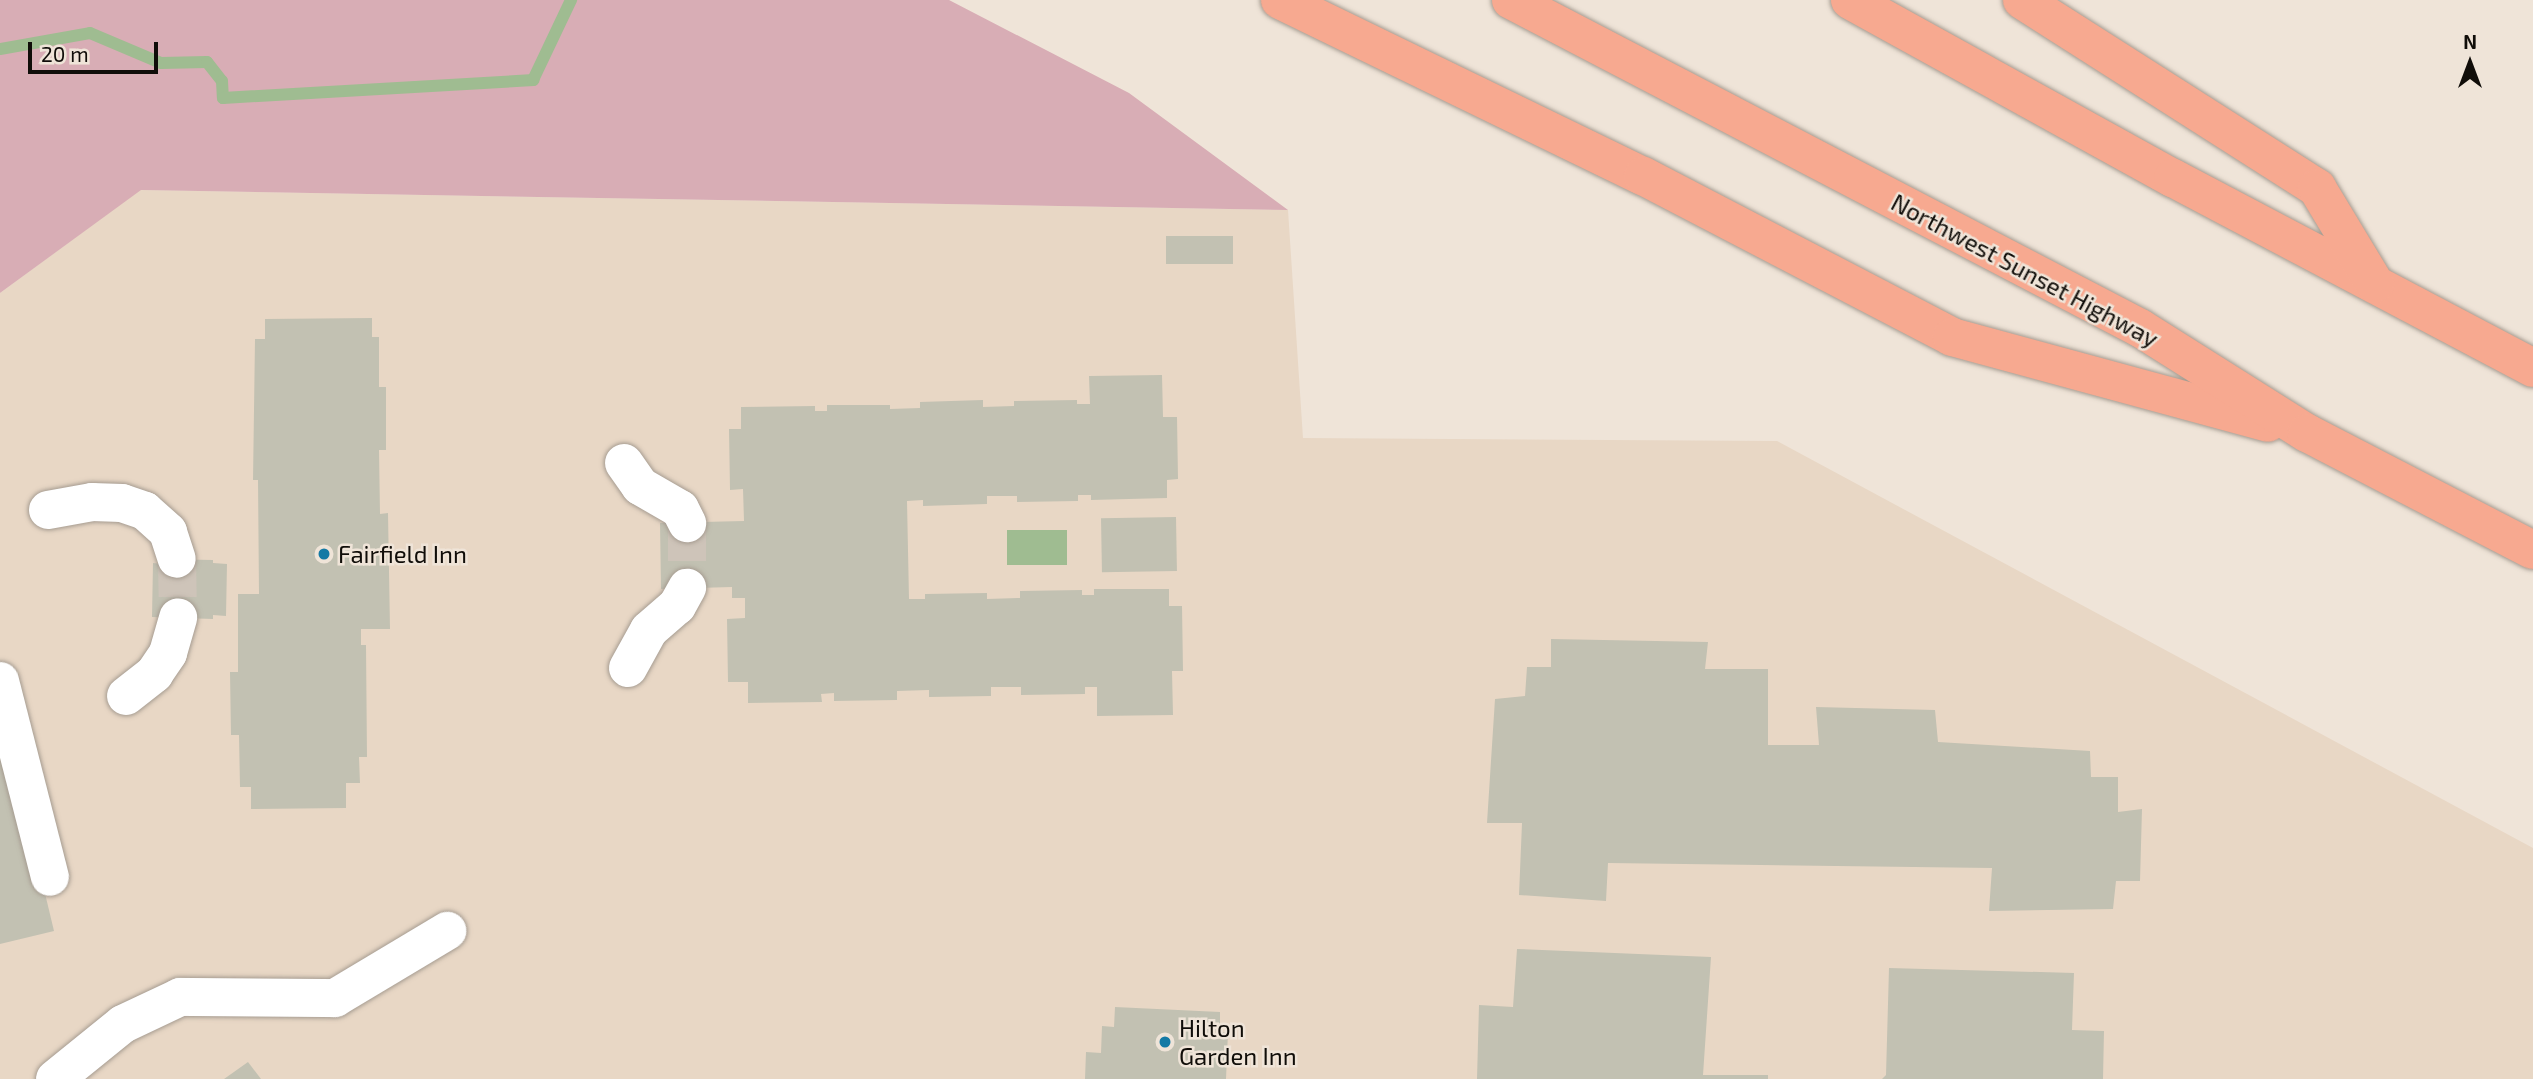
<!DOCTYPE html>
<style>
body{margin:0}
#map{position:relative;width:2533px;height:1079px;overflow:hidden;background:#efe4d8;font-family:"Exo 2",sans-serif}
div>[style]{position:absolute}
[style*='--x']{left:calc(var(--x)*1px);top:calc(var(--y)*1px);width:calc(var(--w)*1px);rotate:calc(var(--a)*1deg)}
.built>*{inset:0;background:#e8d7c5}
.green>*{inset:0;background:#d8adb5}
.water>*{inset:0;background:#9fbc91;transform-origin:0 0}
.stream>*{height:12px;margin:-6px;padding:0 6px;transform-origin:6px;border-radius:6px;background:#9fbc91}
.building>*{inset:0;background:#c2c1b2;transform-origin:0 0}
.minor-tunnel>*{height:38px;margin-top:-19px;transform-origin:0;background:repeating-linear-gradient(90deg,#cec4b9 0 38px,transparent 0 57px)}
.roads{filter:drop-shadow(0 0 2px #a69c91) drop-shadow(0 0 2px #a69c91)}
.minor>*{height:38px;margin:-19px;padding:0 19px;transform-origin:19px;border-radius:19px;background:#fff}
.highway>*{height:38px;margin:-19px;padding:0 19px;transform-origin:19px;border-radius:19px;background:#f7a990}
.dots>*{width:19px;height:19px;translate:-50% -50%;box-sizing:border-box;border:4px solid #efe4d8;border-radius:50%}
span{translate:-50% -50%;white-space:nowrap;text-align:center;line-height:1.15;-webkit-text-stroke:5px #efe4d8;paint-order:stroke}
.street-label{font-size:24px;color:#100d09}
.poi-label{font-size:24px;color:#100d09}
.left{translate:0 -50%;text-align:left}
.north{position:absolute;left:2435px;top:28px;width:70px;height:70px;-webkit-text-stroke:5px #efe4d8;paint-order:stroke;rotate:0deg;font-size:19px;font-weight:700;line-height:28px;text-align:center;color:#100d09}
.north::after{content:'';display:block;margin:auto;width:24px;height:32px;background:#100d09;clip-path:polygon(50% 0,100% 100%,50% 72%,0 100%)}
.scale{position:absolute;left:28px;top:42px;width:130px;height:32px;box-sizing:border-box;border:4px solid #100d09;border-top:0;padding-left:9px;font-size:21px;line-height:24px;white-space:nowrap;color:#100d09;-webkit-text-stroke:5px #efe4d8;paint-order:stroke}
</style>
<div id="map">
<div class="built">
<i style="clip-path:polygon(140px 190px,1288px 210px,1303px 438px,1777px 441px,2533px 848px,2533px 1079px,0 1079px,0 293px)"></i>
</div>
<div class="green">
<i style="clip-path:polygon(0 0,949px 0,1129px 93px,1288px 210px,141px 190px,0 293px)"></i>
</div>
<div class="water">
<i style="left:1067px;top:530px;width:35px;height:60px;rotate:90deg"></i>
</div>
<div class="stream">
<i style="--x:0;--y:49;--w:91;--a:-10.1"></i>
<i style="--x:90;--y:33;--w:77;--a:22.9"></i>
<i style="--x:161;--y:63;--w:46;--a:-1.2"></i>
<i style="--x:207;--y:62;--w:24;--a:52"></i>
<i style="--x:222;--y:81;--w:17;--a:87"></i>
<i style="--x:223;--y:98;--w:311;--a:-3.3"></i>
<i style="--x:533;--y:80;--w:89;--a:-64.6"></i>
</div>
<div class="building">
<i style="left:1233px;top:236px;width:28px;height:67px;rotate:90deg"></i>
<i style="clip-path:polygon(372px 318px,372px 337px,379px 337px,379px 387px,386px 387px,386px 450px,379px 450px,380px 514px,388px 513px,390px 629px,361px 629px,361px 645px,366px 645px,367px 757px,359px 757px,360px 783px,346px 783px,346px 808px,251px 809px,251px 787px,240px 787px,239px 735px,231px 735px,230px 672px,238px 672px,238px 594px,259px 594px,258px 480px,253px 480px,255px 339px,265px 339px,265px 319px)"></i>
<i style="clip-path:polygon(1162px 375px,1163px 417px,1177px 417px,1178px 479px,1167px 480px,1167px 498px,1091px 500px,1091px 495px,1078px 495px,1078px 501px,1017px 502px,1017px 496px,987px 496px,987px 504px,923px 506px,923px 500px,907px 501px,909px 599px,925px 599px,925px 594px,987px 593px,987px 599px,1020px 598px,1020px 591px,1082px 590px,1082px 595px,1094px 595px,1094px 589px,1169px 589px,1169px 606px,1182px 606px,1183px 671px,1172px 671px,1173px 715px,1097px 716px,1097px 687px,1085px 687px,1085px 694px,1021px 695px,1021px 687px,991px 687px,991px 696px,929px 697px,929px 690px,897px 691px,897px 700px,834px 701px,834px 693px,821px 694px,822px 702px,748px 703px,748px 682px,728px 682px,727px 619px,745px 618px,745px 598px,732px 598px,732px 587px,661px 589px,660px 523px,744px 521px,743px 489px,730px 490px,729px 429px,741px 429px,741px 407px,815px 406px,815px 411px,827px 411px,827px 405px,890px 405px,890px 409px,920px 408px,920px 402px,983px 400px,983px 407px,1014px 406px,1014px 401px,1077px 400px,1077px 404px,1090px 404px,1089px 376px)"></i>
<i style="left:1176px;top:517px;width:54px;height:75px;rotate:89deg"></i>
<i style="clip-path:polygon(161px 559px,213px 560px,213px 563px,227px 564px,226px 616px,213px 615px,213px 619px,152px 617px,153px 563px,161px 564px)"></i>
<i style="clip-path:polygon(1551px 639px,1708px 642px,1705px 669px,1768px 669px,1768px 745px,1819px 745px,1816px 707px,1935px 710px,1938px 742px,2090px 751px,2091px 777px,2118px 777px,2118px 812px,2142px 809px,2140px 881px,2116px 881px,2113px 909px,1989px 911px,1992px 868px,1608px 863px,1606px 901px,1519px 895px,1522px 823px,1487px 823px,1495px 699px,1525px 696px,1527px 667px,1551px 667px)"></i>
<i style="clip-path:polygon(0 740px,27px 818px,54px 931px,0 944px)"></i>
<i style="clip-path:polygon(1517px 949px,1711px 957px,1703px 1075px,1768px 1075px,1768px 1079px,1477px 1079px,1479px 1005px,1513px 1007px)"></i>
<i style="clip-path:polygon(1889px 968px,2074px 973px,2072px 1030px,2104px 1031px,2103px 1079px,1882px 1079px,1886px 1075px)"></i>
<i style="clip-path:polygon(1115px 1007px,1220px 1012px,1220px 1032px,1228px 1032px,1226px 1079px,1085px 1079px,1086px 1052px,1101px 1053px,1102px 1026px,1114px 1027px)"></i>
<i style="clip-path:polygon(248px 1062px,261px 1079px,224px 1079px)"></i>
</div>
<div class="minor-tunnel">
<i style="--x:687;--y:523;--w:65;--a:90"></i>
<i style="--x:177;--y:559;--w:58;--a:89"></i>
</div>
<div class="roads">
<div class="minor">
<i style="--x:624;--y:463;--w:28;--a:55"></i>
<i style="--x:640;--y:486;--w:46;--a:29.9"></i>
<i style="--x:680;--y:509;--w:16;--a:63"></i>
<i style="--x:48;--y:510;--w:45;--a:-10.3"></i>
<i style="--x:92;--y:502;--w:30;--a:2"></i>
<i style="--x:122;--y:503;--w:24;--a:19"></i>
<i style="--x:145;--y:511;--w:31;--a:42"></i>
<i style="--x:168;--y:532;--w:28;--a:72"></i>
<i style="--x:628;--y:668;--w:43;--a:-61.1"></i>
<i style="--x:649;--y:630;--w:37;--a:-41"></i>
<i style="--x:677;--y:606;--w:21;--a:-61"></i>
<i style="--x:0;--y:681;--w:202;--a:75.7"></i>
<i style="--x:126;--y:696;--w:36;--a:-38"></i>
<i style="--x:154;--y:674;--w:25;--a:-56"></i>
<i style="--x:168;--y:653;--w:37;--a:-74"></i>
<i style="--x:55;--y:1079;--w:87;--a:-39"></i>
<i style="--x:123;--y:1024;--w:63;--a:-25.3"></i>
<i style="--x:180;--y:997;--w:155;--a:0.4"></i>
<i style="--x:335;--y:998;--w:131;--a:-30.9"></i>
</div>
<div class="highway">
<i style="--x:1280;--y:0;--w:403;--a:25.9"></i>
<i style="--x:1643;--y:176;--w:348;--a:27.5"></i>
<i style="--x:1952;--y:337;--w:327;--a:15.2"></i>
<i style="--x:1511;--y:0;--w:709;--a:27.54"></i>
<i style="--x:2140;--y:328;--w:197;--a:32.2"></i>
<i style="--x:2307;--y:433;--w:254;--a:27.4"></i>
<i style="--x:1850;--y:0;--w:369;--a:28.9"></i>
<i style="--x:2173;--y:178;--w:407;--a:27.8"></i>
<i style="--x:2022;--y:0;--w:350;--a:32.5"></i>
<i style="--x:2317;--y:188;--w:112;--a:58.9"></i>
</div>
</div>
<div class="dots">
<i style="left:324px;top:554px;background:#147aa5"></i>
<i style="left:1165px;top:1042px;background:#147aa5"></i>
</div>
<div class="street-label">
<span style="left:2025px;top:270px;rotate:28deg">Northwest Sunset Highway</span>
</div>
<div class="poi-label">
<span class="left" style="left:338px;top:554px">Fairfield Inn</span>
<span class="left" style="left:1179px;top:1042px">Hilton<br>Garden Inn</span>
</div>
<div class="north">N</div>
<div class="scale">20 m</div>
</div>
